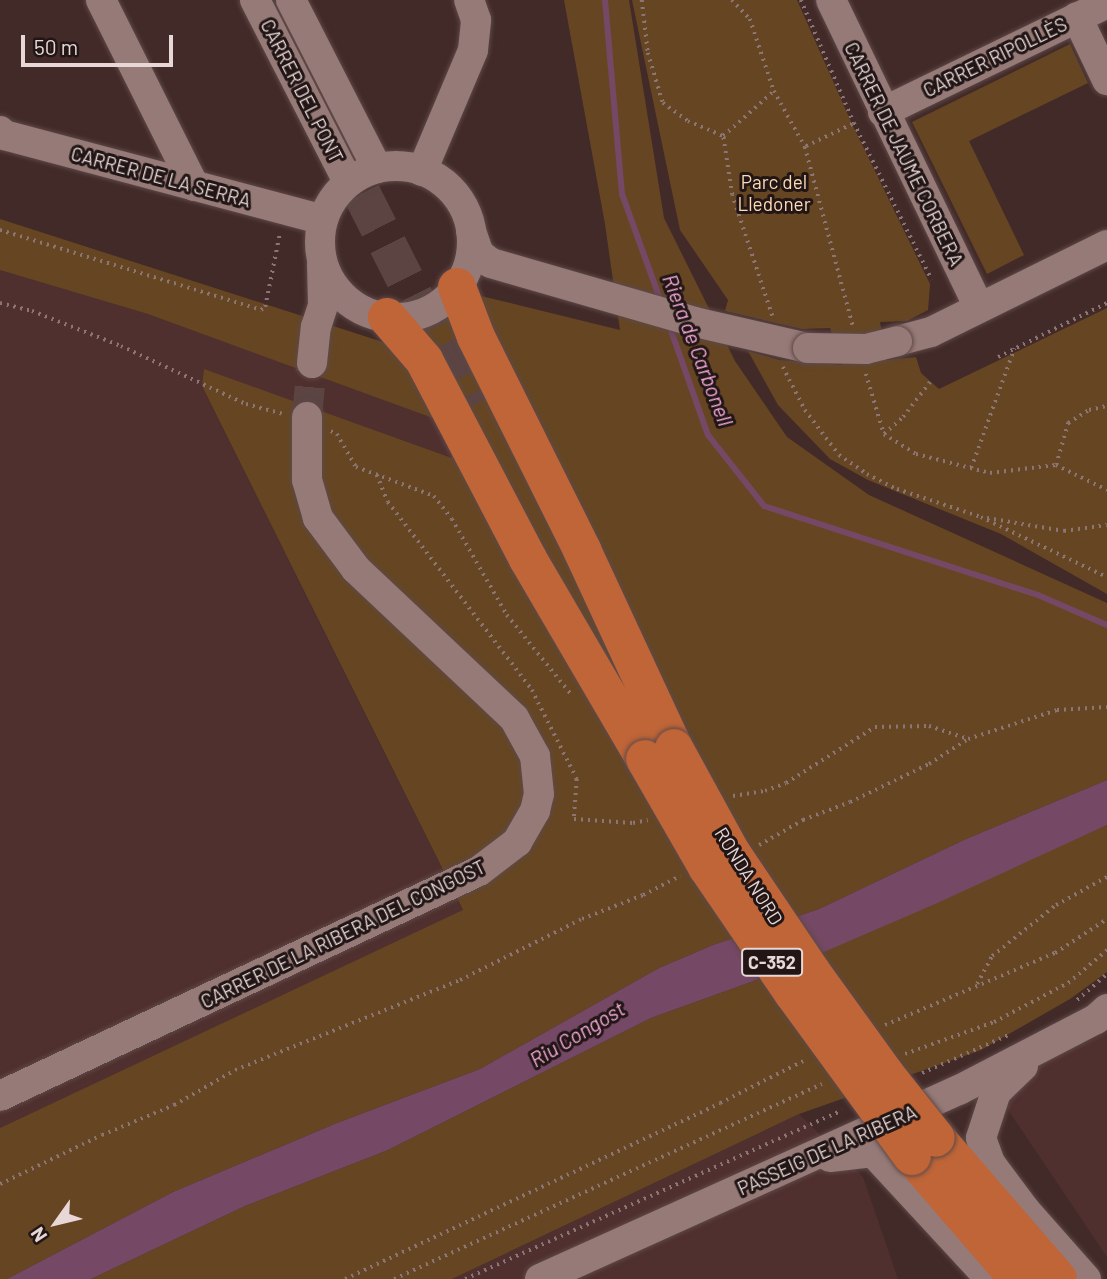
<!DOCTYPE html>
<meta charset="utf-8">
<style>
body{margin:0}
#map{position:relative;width:1107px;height:1279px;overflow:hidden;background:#422a28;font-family:Barlow,sans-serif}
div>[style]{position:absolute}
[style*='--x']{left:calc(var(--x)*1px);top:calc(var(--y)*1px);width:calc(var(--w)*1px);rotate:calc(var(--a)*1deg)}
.built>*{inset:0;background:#50302e}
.green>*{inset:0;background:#664622}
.water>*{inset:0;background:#754865}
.stream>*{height:6px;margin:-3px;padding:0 3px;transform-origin:3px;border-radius:3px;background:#754865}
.minor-tunnel>*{height:30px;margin-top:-15px;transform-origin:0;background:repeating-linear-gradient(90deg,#5b4442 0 30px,transparent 0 45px)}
.highway-tunnel>*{height:38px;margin-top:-19px;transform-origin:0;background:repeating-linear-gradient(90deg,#5b4442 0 38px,transparent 0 57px)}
.path>*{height:3.5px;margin-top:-1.75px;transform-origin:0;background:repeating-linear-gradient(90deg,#8b7675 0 2px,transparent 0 7px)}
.roads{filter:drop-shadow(0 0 2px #5d4948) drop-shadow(0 0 2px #5d4948)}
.minor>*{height:30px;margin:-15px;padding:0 15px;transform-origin:15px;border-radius:15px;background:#967a77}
.minor>.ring{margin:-15px;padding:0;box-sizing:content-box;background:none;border:30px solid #967a77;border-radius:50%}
.highway>*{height:38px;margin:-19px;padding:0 19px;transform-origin:19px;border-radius:19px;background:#bf6537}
.bridges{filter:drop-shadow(0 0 2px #5d4948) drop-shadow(0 0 2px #5d4948)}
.minor-bridge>*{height:30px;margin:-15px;padding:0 15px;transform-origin:15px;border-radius:15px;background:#967a77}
.highway-bridge>*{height:38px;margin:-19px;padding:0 19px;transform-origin:19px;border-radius:19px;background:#bf6537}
span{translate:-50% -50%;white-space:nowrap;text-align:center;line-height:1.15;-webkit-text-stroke:6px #211615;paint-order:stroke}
.shield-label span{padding:2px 5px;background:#211615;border:2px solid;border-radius:5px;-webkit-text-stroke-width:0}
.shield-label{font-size:18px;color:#e7d7d6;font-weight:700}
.street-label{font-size:19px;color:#e7d7d6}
.park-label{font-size:19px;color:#fedab5}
.water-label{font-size:21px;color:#f2a8d7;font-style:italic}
.north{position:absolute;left:21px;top:1188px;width:70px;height:70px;-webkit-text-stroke:5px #211615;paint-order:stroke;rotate:236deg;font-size:19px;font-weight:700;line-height:28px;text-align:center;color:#e7d7d6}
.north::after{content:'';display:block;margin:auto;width:24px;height:32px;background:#e7d7d6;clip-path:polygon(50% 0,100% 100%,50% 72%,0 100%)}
.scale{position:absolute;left:21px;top:35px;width:152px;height:32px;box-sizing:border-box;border:4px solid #e7d7d6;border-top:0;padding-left:9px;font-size:21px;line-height:24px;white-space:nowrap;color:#e7d7d6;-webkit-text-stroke:5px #211615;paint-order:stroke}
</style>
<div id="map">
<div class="built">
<i style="clip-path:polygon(0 270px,148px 314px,444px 421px,453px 458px,204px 370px,202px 387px,463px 911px,0 1128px)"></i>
<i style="clip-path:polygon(1107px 1033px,1107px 1257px,996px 1092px,1049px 1059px)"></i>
<i style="clip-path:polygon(799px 1114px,863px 1177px,898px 1279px,452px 1279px)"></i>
</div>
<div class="green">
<i style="clip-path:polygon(564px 0,629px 0,664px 218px,735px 361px,787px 437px,869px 495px,1107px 603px,1107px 780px,966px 839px,819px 909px,713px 945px,659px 968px,480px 1069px,337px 1123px,173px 1192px,7px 1279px,0 1279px,0 1128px,463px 910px,202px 386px,204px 369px,452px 458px,444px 422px,148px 314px,0 270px,0 219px,389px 344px,481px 296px,620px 330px,605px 224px)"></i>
<i style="clip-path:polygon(632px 0,797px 0,852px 124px,930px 284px,928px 310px,907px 321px,880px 322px,887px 360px,916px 357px,921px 373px,939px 389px,1107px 308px,1107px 594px,1001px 534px,868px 480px,830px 459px,778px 405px,748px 351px,779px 360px,842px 365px,830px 328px,802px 329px,725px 311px,728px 300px,680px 230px)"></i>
<i style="clip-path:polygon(1070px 44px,1088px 83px,969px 141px,1024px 255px,987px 274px,912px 122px)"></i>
<i style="clip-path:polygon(1107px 825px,1107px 972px,1070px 999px,981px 1050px,799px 1114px,452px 1279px,91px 1279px,245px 1206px,388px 1150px,651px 1018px,773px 974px)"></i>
</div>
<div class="water">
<i style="clip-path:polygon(1107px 780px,1107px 825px,935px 904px,773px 974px,651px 1018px,388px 1150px,245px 1206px,91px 1279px,7px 1279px,173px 1192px,337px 1123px,480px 1069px,659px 968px,713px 945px,819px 909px,966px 839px)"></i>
</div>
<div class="stream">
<i style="--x:605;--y:0;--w:195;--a:85"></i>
<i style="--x:622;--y:194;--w:115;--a:70.1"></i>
<i style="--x:669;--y:325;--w:117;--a:70.5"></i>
<i style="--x:708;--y:435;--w:90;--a:51.7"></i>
<i style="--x:764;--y:506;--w:288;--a:18"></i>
<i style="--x:1038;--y:595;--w:75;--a:23.5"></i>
</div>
<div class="minor-tunnel">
<i style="--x:307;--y:417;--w:54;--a:-84.7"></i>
</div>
<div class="highway-tunnel">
<i style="--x:336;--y:143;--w:296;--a:63.1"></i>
</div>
<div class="path">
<i style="--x:642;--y:0;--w:53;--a:83.5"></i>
<i style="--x:648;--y:53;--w:52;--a:73.3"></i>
<i style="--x:663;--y:103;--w:31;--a:36"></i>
<i style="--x:688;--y:121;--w:38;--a:23"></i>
<i style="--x:732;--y:0;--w:26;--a:47"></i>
<i style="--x:750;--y:19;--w:76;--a:71.6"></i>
<i style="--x:774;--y:91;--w:64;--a:61"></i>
<i style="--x:805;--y:147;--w:185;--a:75"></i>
<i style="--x:801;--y:0;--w:134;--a:66.7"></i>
<i style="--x:854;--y:123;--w:175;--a:63.6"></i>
<i style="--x:806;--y:146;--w:53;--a:-25.6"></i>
<i style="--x:0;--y:230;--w:273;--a:17"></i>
<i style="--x:261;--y:310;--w:5;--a:-37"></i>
<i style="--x:265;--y:307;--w:76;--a:-78.7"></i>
<i style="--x:0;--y:303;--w:33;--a:14"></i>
<i style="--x:32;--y:311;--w:96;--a:21.5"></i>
<i style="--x:121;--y:346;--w:138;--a:24.9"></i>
<i style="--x:246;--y:404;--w:39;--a:15"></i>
<i style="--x:772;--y:316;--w:127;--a:-108.3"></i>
<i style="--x:732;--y:195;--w:60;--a:-98.7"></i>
<i style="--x:723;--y:136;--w:68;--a:-41.4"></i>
<i style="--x:998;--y:357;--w:122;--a:-26.4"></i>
<i style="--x:783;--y:367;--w:48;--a:62.9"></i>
<i style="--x:805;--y:410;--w:56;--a:52.9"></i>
<i style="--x:839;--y:455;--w:34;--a:34"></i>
<i style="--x:867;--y:474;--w:34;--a:27"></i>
<i style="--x:897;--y:489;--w:89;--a:18.4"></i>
<i style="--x:981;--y:517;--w:140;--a:25.5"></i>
<i style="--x:866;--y:374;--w:63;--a:73.3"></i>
<i style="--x:884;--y:434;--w:38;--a:32"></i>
<i style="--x:916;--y:454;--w:76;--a:14.4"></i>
<i style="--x:990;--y:473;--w:66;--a:-6.9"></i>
<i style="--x:1056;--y:465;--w:44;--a:-74.1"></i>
<i style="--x:1068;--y:423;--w:25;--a:-32"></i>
<i style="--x:1089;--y:410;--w:18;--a:-13"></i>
<i style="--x:331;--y:431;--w:7;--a:27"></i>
<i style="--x:337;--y:434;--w:38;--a:60"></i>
<i style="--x:356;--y:467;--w:83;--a:20.4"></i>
<i style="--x:434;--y:496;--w:29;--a:52"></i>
<i style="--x:452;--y:519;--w:111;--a:60.2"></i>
<i style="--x:507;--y:615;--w:102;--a:51"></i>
<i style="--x:884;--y:434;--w:25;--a:-42"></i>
<i style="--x:903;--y:417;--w:44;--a:-52.4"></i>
<i style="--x:1056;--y:465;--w:57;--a:26.1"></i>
<i style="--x:971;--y:468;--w:127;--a:-70.1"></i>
<i style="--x:377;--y:475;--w:29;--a:68"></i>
<i style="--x:388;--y:502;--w:237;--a:52.5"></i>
<i style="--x:532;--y:690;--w:100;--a:63.2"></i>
<i style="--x:577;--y:779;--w:40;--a:94.3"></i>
<i style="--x:574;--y:819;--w:59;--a:3.9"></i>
<i style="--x:633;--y:823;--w:15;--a:-11"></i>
<i style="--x:987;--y:518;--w:78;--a:9.6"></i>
<i style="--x:1064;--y:531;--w:43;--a:-7.9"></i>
<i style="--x:733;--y:796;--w:32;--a:-9"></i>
<i style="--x:765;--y:791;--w:22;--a:-21"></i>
<i style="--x:786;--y:783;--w:105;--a:-32.2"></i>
<i style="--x:875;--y:727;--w:54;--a:-1.1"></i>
<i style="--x:929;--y:726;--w:41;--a:18.4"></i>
<i style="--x:968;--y:739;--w:94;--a:-18"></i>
<i style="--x:1057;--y:710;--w:50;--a:-3.4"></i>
<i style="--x:759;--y:845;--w:51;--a:-29.6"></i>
<i style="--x:803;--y:820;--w:50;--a:-21"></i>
<i style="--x:850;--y:802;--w:88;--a:-25.7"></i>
<i style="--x:929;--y:764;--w:46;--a:-32.7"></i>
<i style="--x:977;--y:984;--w:32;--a:-62"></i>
<i style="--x:992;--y:956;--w:82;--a:-38.6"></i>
<i style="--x:1056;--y:905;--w:58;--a:-28.8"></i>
<i style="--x:1077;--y:1000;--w:40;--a:-41"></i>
<i style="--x:885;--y:1025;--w:185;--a:-23"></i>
<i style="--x:1055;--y:953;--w:62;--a:-33.2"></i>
<i style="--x:905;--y:1054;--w:95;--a:-19.8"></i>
<i style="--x:994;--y:1022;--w:84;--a:-27.8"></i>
<i style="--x:1068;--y:983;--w:51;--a:-40.2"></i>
<i style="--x:922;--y:1073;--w:94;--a:-23.8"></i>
<i style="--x:0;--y:1184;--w:113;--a:-25.7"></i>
<i style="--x:102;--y:1135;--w:78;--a:-22.6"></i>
<i style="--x:174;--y:1105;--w:70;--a:-29.8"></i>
<i style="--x:235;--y:1070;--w:242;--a:-21.8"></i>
<i style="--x:460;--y:980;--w:136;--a:-26.6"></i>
<i style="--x:582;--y:919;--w:66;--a:-21.5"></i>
<i style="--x:643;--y:895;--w:42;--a:-27.2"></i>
<i style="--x:345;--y:1279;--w:414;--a:-25.1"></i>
<i style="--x:720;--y:1103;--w:97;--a:-26.8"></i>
<i style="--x:394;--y:1279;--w:470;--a:-24.5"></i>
<i style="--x:465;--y:1279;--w:413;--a:-24.1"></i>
</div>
<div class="roads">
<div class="minor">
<i style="--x:101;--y:0;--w:208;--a:63.4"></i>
<i style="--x:255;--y:0;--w:204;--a:62.9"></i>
<i style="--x:291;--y:0;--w:189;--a:62.9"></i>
<i style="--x:831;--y:0;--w:341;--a:64.3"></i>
<i style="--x:1077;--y:17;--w:70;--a:64.5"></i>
<i style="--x:883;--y:112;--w:249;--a:-25.9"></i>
<i style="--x:0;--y:131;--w:6;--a:45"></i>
<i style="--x:4;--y:135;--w:330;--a:14.9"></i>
<i class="ring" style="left:320px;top:166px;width:122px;height:122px"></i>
<i style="--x:422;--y:171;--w:131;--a:-67.1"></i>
<i style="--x:473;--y:50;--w:30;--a:-84"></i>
<i style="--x:476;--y:20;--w:21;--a:-109"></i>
<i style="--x:471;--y:231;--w:24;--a:71"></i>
<i style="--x:479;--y:254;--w:15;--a:37"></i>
<i style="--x:491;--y:263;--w:212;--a:16.1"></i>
<i style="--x:695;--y:322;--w:116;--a:13"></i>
<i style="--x:897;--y:341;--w:35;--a:-15"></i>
<i style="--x:931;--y:332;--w:196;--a:-26.3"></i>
<i style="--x:312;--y:363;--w:36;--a:-84"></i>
<i style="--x:316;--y:327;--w:23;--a:-72"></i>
<i style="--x:323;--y:305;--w:41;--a:-91.4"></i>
<i style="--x:1023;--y:1066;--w:37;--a:136"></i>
<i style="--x:996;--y:1092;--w:48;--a:108.1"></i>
<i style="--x:981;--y:1138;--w:27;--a:70"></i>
<i style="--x:990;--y:1163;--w:59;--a:53.3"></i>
<i style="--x:1025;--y:1210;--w:92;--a:48.5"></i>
<i style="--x:0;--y:1096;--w:529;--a:-25.16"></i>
<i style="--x:479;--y:871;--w:48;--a:-37.3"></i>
<i style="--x:517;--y:842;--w:36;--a:-60"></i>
<i style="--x:535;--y:811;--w:17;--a:-77"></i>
<i style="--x:539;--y:794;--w:38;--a:-96"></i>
<i style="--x:535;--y:756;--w:43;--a:-118.9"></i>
<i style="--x:514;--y:718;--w:217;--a:-136.7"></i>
<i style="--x:356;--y:569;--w:64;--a:-126.7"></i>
<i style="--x:318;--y:518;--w:40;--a:-106"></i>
<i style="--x:307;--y:480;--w:63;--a:-90"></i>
<i style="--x:830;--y:1157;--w:43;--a:-6.6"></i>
<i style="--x:873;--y:1152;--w:173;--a:47.3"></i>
<i style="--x:540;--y:1279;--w:460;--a:-24.3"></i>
<i style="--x:959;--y:1090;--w:154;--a:-27.4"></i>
<i style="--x:1096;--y:1019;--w:15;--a:-42"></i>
</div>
<div class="highway">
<i style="--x:457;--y:287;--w:53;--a:69.2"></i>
<i style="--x:476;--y:337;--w:238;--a:63.5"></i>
<i style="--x:582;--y:550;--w:218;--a:65.1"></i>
<i style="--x:387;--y:317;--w:57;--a:49.3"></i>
<i style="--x:424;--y:360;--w:225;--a:62.4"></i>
<i style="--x:528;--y:559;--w:232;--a:59.7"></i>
<i style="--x:936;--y:1138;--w:186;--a:49.1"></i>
<i style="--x:912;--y:1156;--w:162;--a:49.2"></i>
</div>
</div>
<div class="bridges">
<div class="minor-bridge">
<i style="--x:808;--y:348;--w:58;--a:1"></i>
<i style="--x:866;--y:349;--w:32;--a:-14"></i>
</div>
<div class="highway-bridge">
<i style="--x:674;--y:748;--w:119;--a:61.3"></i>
<i style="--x:731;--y:852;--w:143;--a:56.1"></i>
<i style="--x:811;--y:971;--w:128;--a:54.2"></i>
<i style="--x:886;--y:1075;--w:80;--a:51.6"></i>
<i style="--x:645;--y:759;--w:125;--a:60.1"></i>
<i style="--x:707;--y:867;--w:153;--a:55.7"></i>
<i style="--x:793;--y:993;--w:202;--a:53.9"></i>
</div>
</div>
<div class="shield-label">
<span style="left:772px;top:962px">C-352</span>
</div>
<div class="street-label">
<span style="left:995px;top:57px;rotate:-26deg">CARRER RIPOLLÈS</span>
<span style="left:302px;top:91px;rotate:63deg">CARRER DEL PONT</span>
<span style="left:904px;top:154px;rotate:64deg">CARRER DE JAUME CORBERA</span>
<span style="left:161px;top:177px;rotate:15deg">CARRER DE LA SERRA</span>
<span style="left:749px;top:876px;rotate:58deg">RONDA NORD</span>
<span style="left:343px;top:934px;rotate:-26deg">CARRER DE LA RIBERA DEL CONGOST</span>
<span style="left:827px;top:1150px;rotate:-24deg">PASSEIG DE LA RIBERA</span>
</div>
<div class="park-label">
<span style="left:774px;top:193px">Parc del<br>Lledoner</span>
</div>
<div class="water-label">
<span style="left:698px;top:350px;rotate:69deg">Riera de Carbonell</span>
<span style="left:577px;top:1034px;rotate:-31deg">Riu Congost</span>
</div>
<div class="north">N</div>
<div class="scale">50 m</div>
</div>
